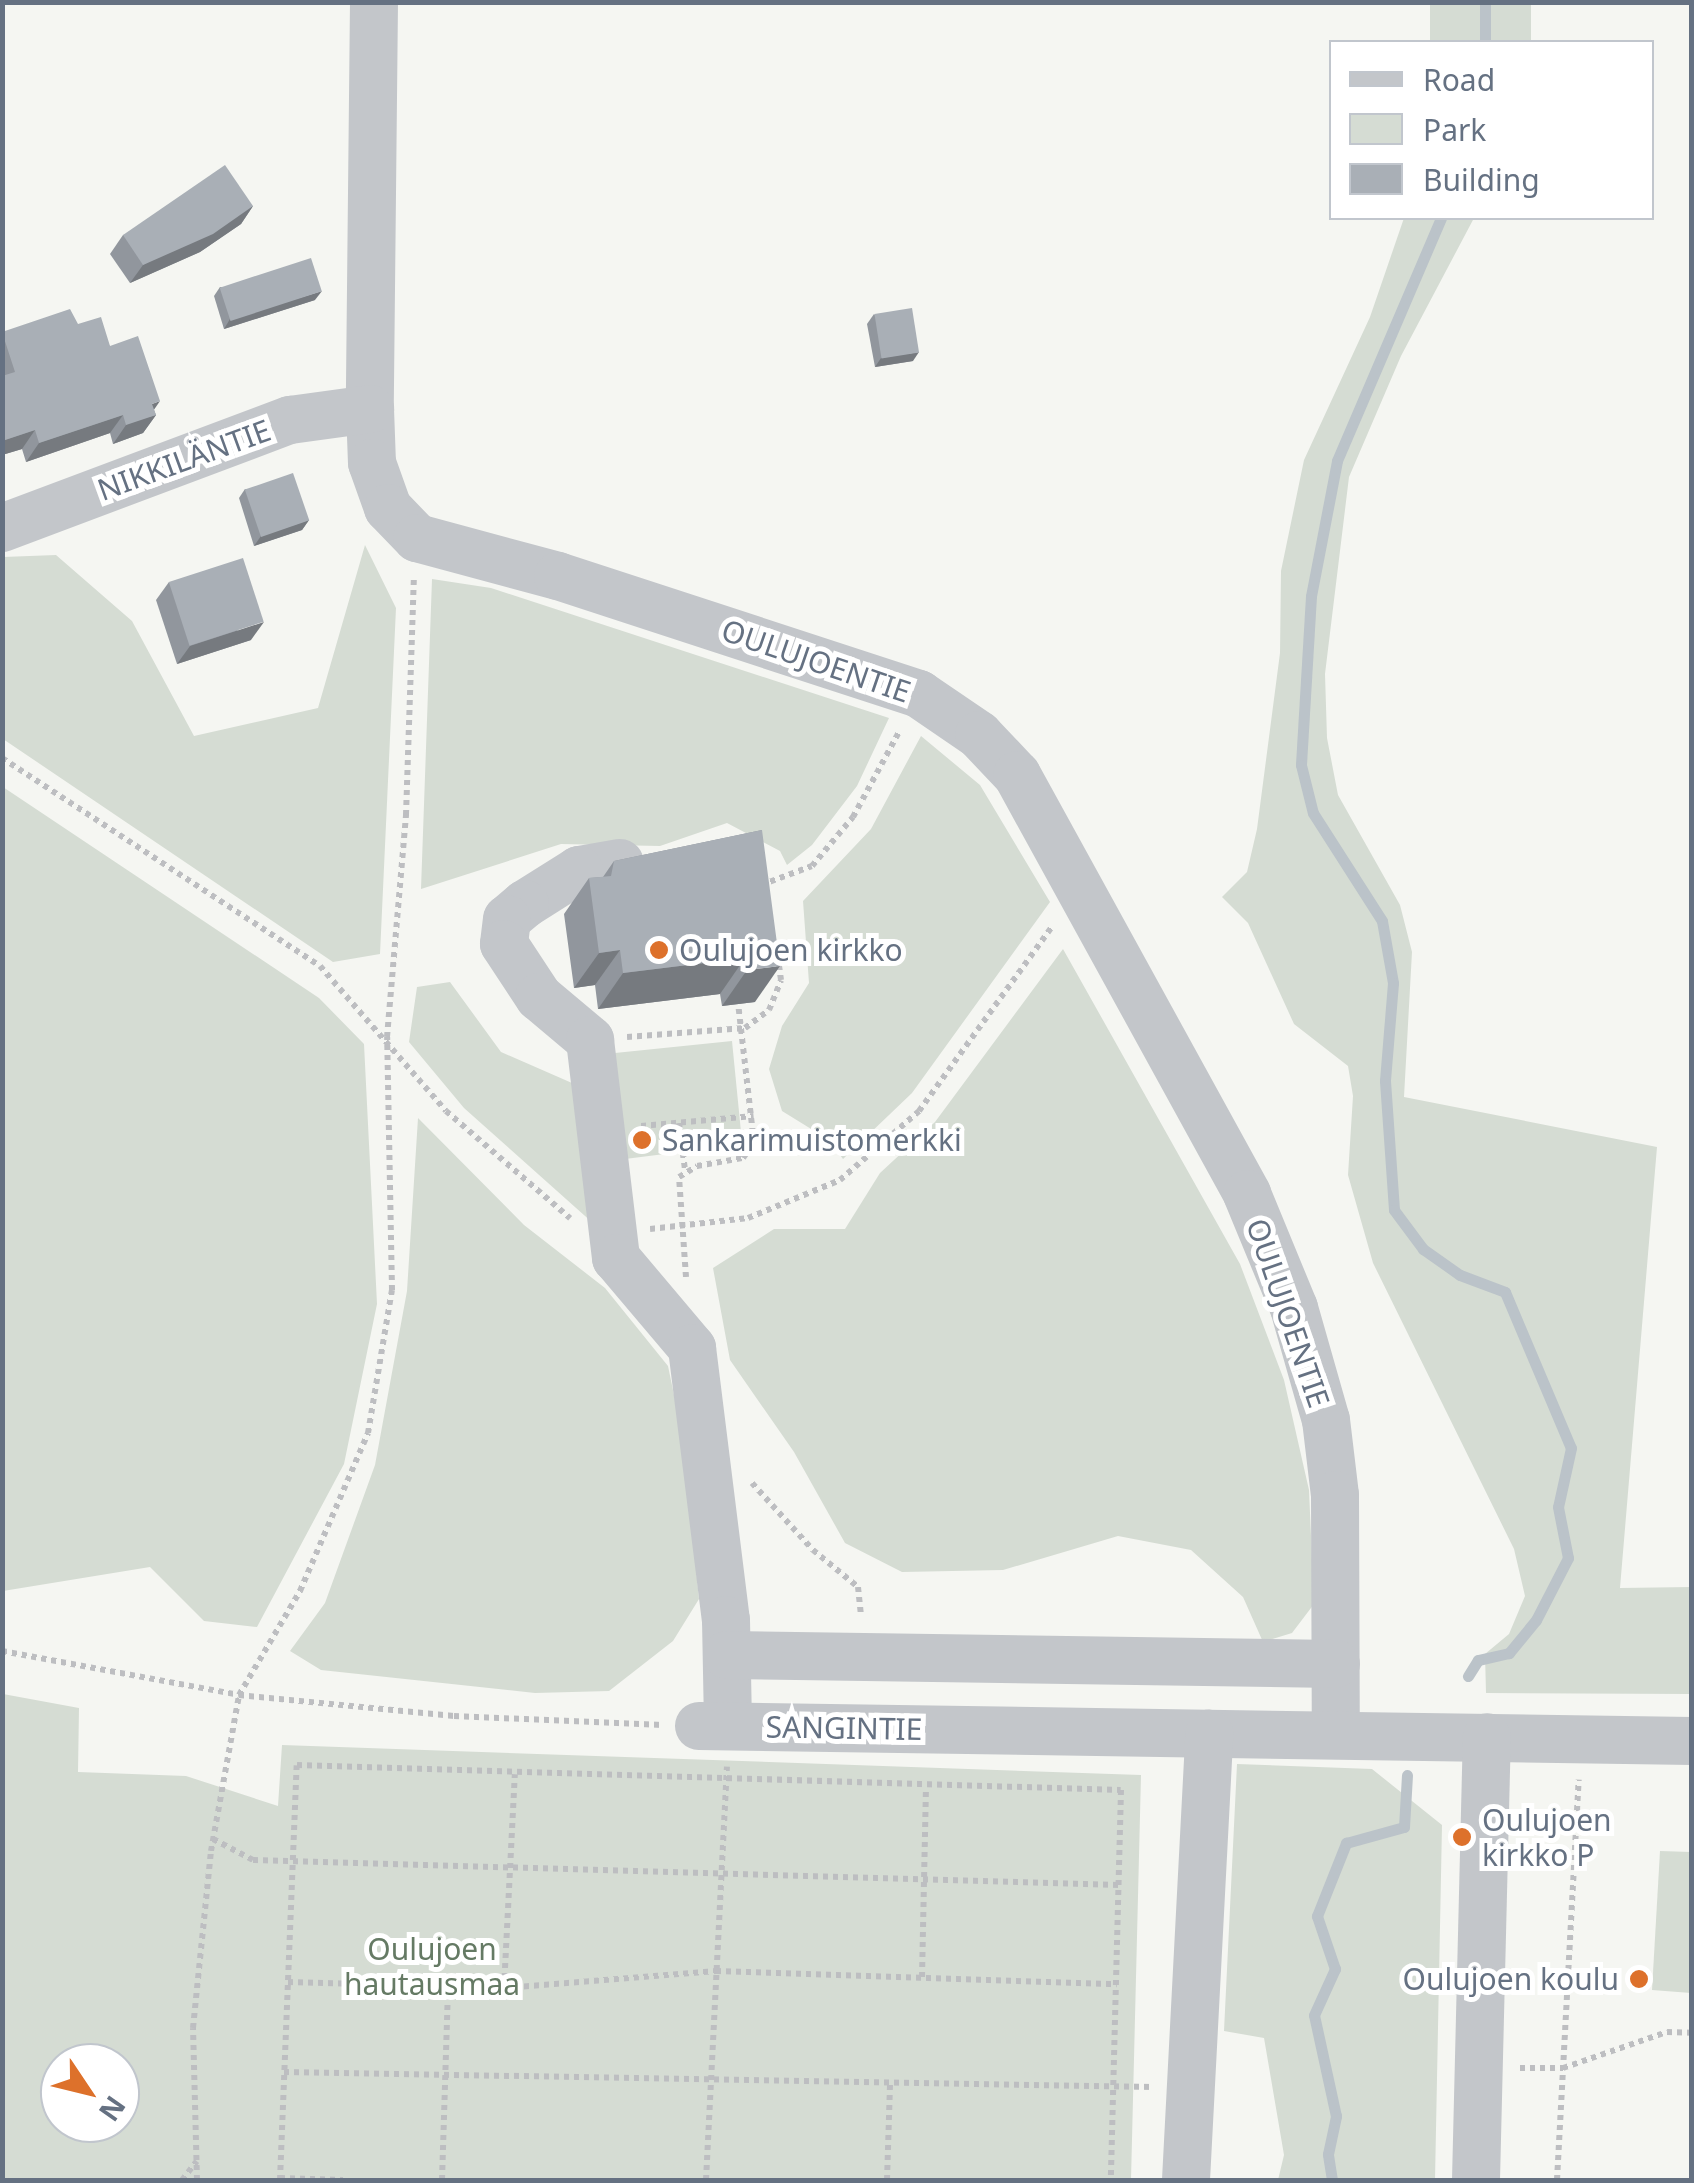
<!DOCTYPE html>
<meta charset="utf-8">
<style>
body{margin:0}
#map{position:relative;width:1694px;height:2183px;overflow:hidden;background:#f5f6f2;font-family:"Noto Sans",sans-serif}
div>[style]{position:absolute}
[style*='--x']{left:calc(var(--x)*1px);top:calc(var(--y)*1px);width:calc(var(--w)*1px);rotate:calc(var(--a)*1deg)}
.green>*{inset:0;background:#d5dcd3;transform-origin:0 0}
.stream>*{height:11px;margin:-5.5px;padding:0 5.5px;transform-origin:5.5px;border-radius:5.5px;background:#bbc3c9}
.path>*{height:6px;margin-top:-3px;transform-origin:0;background:repeating-linear-gradient(90deg,#bdbec1 0 5px,transparent 0 10px)}
.minor>*{height:48px;margin:-24px;padding:0 24px;transform-origin:24px;border-radius:24px;background:#c3c6ca}
.wall>*{inset:0;background:#91969d}
.shaded-wall>*{inset:0;background:#767a7f}
.building>*{inset:0;background:#a9afb6;transform-origin:0 0}
.dots>*{width:28px;height:28px;translate:-50% -50%;box-sizing:border-box;border:5px solid #fff;border-radius:50%}
span{translate:-50% -50%;white-space:nowrap;text-align:center;line-height:1.15;-webkit-text-stroke:10px #fff;paint-order:stroke}
.street-label{font-size:30px;color:#657182}
.poi-label{font-size:30px;color:#657182}
.left{translate:0 -50%;text-align:left}
.right{translate:-100% -50%;text-align:right}
.park-label{font-size:30px;color:#657a64}
.frame{position:absolute;inset:0;border:5px solid #657182;pointer-events:none}
.legend{position:absolute;left:1329px;top:40px;width:325px;height:180px;box-sizing:border-box;background:#fff;border:2px solid #c1c6cd;margin:0;padding:12px 18px;list-style:none;font-size:30px;color:#657182}
.legend li{display:flex;align-items:center;gap:20px;height:50px}
.legend b{width:50px;border:2px solid #c1c6cd}
.north{position:absolute;left:40px;top:2043px;width:100px;height:100px;box-sizing:border-box;background:#fff;border:2px solid #c1c6cd;border-radius:50%;rotate:125deg;font-size:28px;font-weight:700;line-height:40px;text-align:center;color:#657182}
.north::after{content:'';display:block;margin:auto;width:35px;height:45px;background:#dd712b;clip-path:polygon(50% 0,100% 100%,50% 72%,0 100%)}
</style>
<div id="map">
<div class="green">
<i style="left:1430px;top:3px;width:101px;height:39px"></i>
<i style="clip-path:polygon(1404px 218px,1474px 218px,1401px 356px,1349px 477px,1325px 674px,1327px 738px,1338px 795px,1400px 905px,1412px 952px,1404px 1097px,1657px 1147px,1620px 1588px,1691px 1587px,1691px 1694px,1486px 1693px,1485px 1654px,1509px 1634px,1525px 1596px,1514px 1549px,1373px 1263px,1348px 1175px,1353px 1096px,1348px 1066px,1294px 1024px,1248px 923px,1222px 897px,1247px 872px,1257px 829px,1280px 653px,1281px 571px,1304px 460px,1370px 317px)"></i>
<i style="clip-path:polygon(365px 545px,396px 608px,380px 954px,333px 962px,3px 739px,3px 557px,56px 555px,132px 621px,194px 736px,318px 708px)"></i>
<i style="clip-path:polygon(432px 579px,491px 588px,889px 718px,857px 786px,812px 845px,787px 865px,780px 851px,727px 823px,660px 846px,561px 844px,421px 889px)"></i>
<i style="clip-path:polygon(921px 736px,980px 785px,1050px 902px,912px 1093px,843px 1159px,829px 1140px,782px 1111px,769px 1069px,782px 1026px,809px 983px,803px 901px,871px 829px)"></i>
<i style="clip-path:polygon(3px 787px,319px 998px,364px 1044px,377px 1304px,344px 1464px,257px 1627px,204px 1621px,150px 1567px,3px 1591px)"></i>
<i style="clip-path:polygon(1063px 949px,1240px 1264px,1284px 1380px,1309px 1490px,1314px 1604px,1292px 1633px,1263px 1642px,1243px 1597px,1191px 1550px,1118px 1536px,1003px 1570px,902px 1572px,845px 1543px,794px 1452px,730px 1360px,713px 1268px,774px 1229px,845px 1229px,880px 1173px,935px 1122px)"></i>
<i style="clip-path:polygon(450px 982px,501px 1052px,572px 1083px,594px 1224px,464px 1108px,409px 1042px,417px 987px)"></i>
<i style="clip-path:polygon(732px 1041px,741px 1132px,736px 1145px,625px 1159px,615px 1053px)"></i>
<i style="clip-path:polygon(418px 1118px,524px 1225px,605px 1288px,668px 1366px,684px 1443px,699px 1599px,673px 1641px,609px 1691px,535px 1693px,321px 1670px,290px 1651px,325px 1603px,375px 1465px,407px 1291px)"></i>
<i style="clip-path:polygon(evenodd,3px 1694px,79px 1708px,78px 1772px,186px 1776px,278px 1806px,282px 1745px,1141px 1775px,1131px 2180px,3px 2180px,3px 1694px,60px 2063px,120px 2063px,120px 2123px,60px 2123px,60px 2063px)"></i>
<i style="clip-path:polygon(1237px 1764px,1372px 1769px,1442px 1825px,1435px 2180px,1278px 2180px,1284px 2155px,1264px 2038px,1224px 2031px)"></i>
<i style="clip-path:polygon(1660px 1851px,1691px 1852px,1691px 1993px,1652px 1990px)"></i>
</div>
<div class="stream">
<i style="--x:1485;--y:42;--w:40;--a:-90"></i>
<i style="--x:1441;--y:218;--w:264;--a:113.2"></i>
<i style="--x:1337;--y:461;--w:137;--a:100.9"></i>
<i style="--x:1311;--y:596;--w:169;--a:93.4"></i>
<i style="--x:1301;--y:765;--w:49;--a:76"></i>
<i style="--x:1313;--y:813;--w:128;--a:57.4"></i>
<i style="--x:1382;--y:921;--w:63;--a:79.9"></i>
<i style="--x:1393;--y:983;--w:98;--a:94.7"></i>
<i style="--x:1385;--y:1081;--w:129;--a:86"></i>
<i style="--x:1394;--y:1210;--w:49;--a:53.4"></i>
<i style="--x:1423;--y:1249;--w:45;--a:35.1"></i>
<i style="--x:1460;--y:1275;--w:48;--a:20.7"></i>
<i style="--x:1505;--y:1292;--w:169;--a:67.1"></i>
<i style="--x:1571;--y:1448;--w:60;--a:102.4"></i>
<i style="--x:1558;--y:1507;--w:52;--a:78.9"></i>
<i style="--x:1568;--y:1558;--w:70;--a:117.3"></i>
<i style="--x:1536;--y:1620;--w:43;--a:129.3"></i>
<i style="--x:1509;--y:1653;--w:32;--a:167"></i>
<i style="--x:1478;--y:1660;--w:19;--a:122"></i>
<i style="--x:1332;--y:2180;--w:26;--a:-99"></i>
<i style="--x:1328;--y:2154;--w:39;--a:-78"></i>
<i style="--x:1336;--y:2116;--w:103;--a:-102.3"></i>
<i style="--x:1314;--y:2015;--w:51;--a:-65.5"></i>
<i style="--x:1335;--y:1969;--w:56;--a:-108.8"></i>
<i style="--x:1317;--y:1916;--w:79;--a:-68.3"></i>
<i style="--x:1346;--y:1843;--w:60;--a:-15.4"></i>
<i style="--x:1404;--y:1827;--w:52;--a:-86.7"></i>
</div>
<div class="path">
<i style="--x:2;--y:758;--w:380;--a:33.2"></i>
<i style="--x:320;--y:966;--w:192;--a:49"></i>
<i style="--x:446;--y:1111;--w:164;--a:40.8"></i>
<i style="--x:761;--y:885;--w:54;--a:-20.4"></i>
<i style="--x:812;--y:866;--w:64;--a:-50.1"></i>
<i style="--x:853;--y:817;--w:99;--a:-61.6"></i>
<i style="--x:627;--y:1037;--w:118;--a:-4.4"></i>
<i style="--x:745;--y:1028;--w:30;--a:-37"></i>
<i style="--x:769;--y:1010;--w:32;--a:-68"></i>
<i style="--x:781;--y:980;--w:21;--a:-98"></i>
<i style="--x:679;--y:1123;--w:47;--a:82.7"></i>
<i style="--x:641;--y:1126;--w:113;--a:-5.1"></i>
<i style="--x:650;--y:1229;--w:99;--a:-6.4"></i>
<i style="--x:748;--y:1218;--w:100;--a:-22.4"></i>
<i style="--x:840;--y:1180;--w:105;--a:-41.1"></i>
<i style="--x:919;--y:1111;--w:229;--a:-54.2"></i>
<i style="--x:686;--y:1277;--w:100;--a:-94"></i>
<i style="--x:679;--y:1177;--w:21;--a:-31"></i>
<i style="--x:697;--y:1166;--w:47;--a:-9.9"></i>
<i style="--x:743;--y:1158;--w:19;--a:-54"></i>
<i style="--x:754;--y:1143;--w:141;--a:-96.5"></i>
<i style="--x:752;--y:1483;--w:91;--a:47.7"></i>
<i style="--x:813;--y:1550;--w:58;--a:39.4"></i>
<i style="--x:858;--y:1587;--w:29;--a:84"></i>
<i style="--x:2;--y:1651;--w:241;--a:10.5"></i>
<i style="--x:239;--y:1695;--w:216;--a:5.6"></i>
<i style="--x:454;--y:1716;--w:209;--a:2.5"></i>
<i style="--x:213;--y:1839;--w:45;--a:27.7"></i>
<i style="--x:253;--y:1860;--w:866;--a:1.65"></i>
<i style="--x:922;--y:1977;--w:190;--a:-88.8"></i>
<i style="--x:288;--y:1982;--w:216;--a:1.6"></i>
<i style="--x:504;--y:1988;--w:213;--a:-4.6"></i>
<i style="--x:716;--y:1971;--w:401;--a:1.9"></i>
<i style="--x:504;--y:1988;--w:214;--a:-87.1"></i>
<i style="--x:1520;--y:2068;--w:43;--a:0"></i>
<i style="--x:1563;--y:2068;--w:110;--a:-19.1"></i>
<i style="--x:1667;--y:2032;--w:25;--a:2"></i>
<i style="--x:284;--y:2072;--w:870;--a:0.99"></i>
<i style="--x:280;--y:2178;--w:63;--a:1.8"></i>
<i style="--x:182;--y:2180;--w:24;--a:-52"></i>
<i style="--x:197;--y:2180;--w:152;--a:-91.5"></i>
<i style="--x:193;--y:2028;--w:178;--a:-84.2"></i>
<i style="--x:211;--y:1851;--w:158;--a:-79.8"></i>
<i style="--x:239;--y:1695;--w:121;--a:-59.6"></i>
<i style="--x:300;--y:1591;--w:172;--a:-66.7"></i>
<i style="--x:368;--y:1433;--w:145;--a:-80.5"></i>
<i style="--x:392;--y:1290;--w:253;--a:-91.1"></i>
<i style="--x:387;--y:1037;--w:223;--a:-85.1"></i>
<i style="--x:406;--y:815;--w:236;--a:-88.1"></i>
<i style="--x:280;--y:2180;--w:415;--a:-87.7"></i>
<i style="--x:297;--y:1765;--w:824;--a:1.74"></i>
<i style="--x:1121;--y:1790;--w:390;--a:91.5"></i>
<i style="--x:442;--y:2180;--w:193;--a:-88.2"></i>
<i style="--x:706;--y:2180;--w:414;--a:-87.1"></i>
<i style="--x:887;--y:2180;--w:98;--a:-88.2"></i>
<i style="--x:1557;--y:2180;--w:401;--a:-86.9"></i>
</div>
<div class="minor">
<i style="--x:374;--y:2;--w:407;--a:90.6"></i>
<i style="--x:370;--y:409;--w:54;--a:87.9"></i>
<i style="--x:372;--y:463;--w:48;--a:70.4"></i>
<i style="--x:388;--y:508;--w:42;--a:46"></i>
<i style="--x:417;--y:538;--w:146;--a:15.1"></i>
<i style="--x:558;--y:576;--w:380;--a:18.1"></i>
<i style="--x:919;--y:694;--w:73;--a:34.3"></i>
<i style="--x:979;--y:735;--w:55;--a:46.5"></i>
<i style="--x:1017;--y:775;--w:478;--a:61.2"></i>
<i style="--x:1247;--y:1194;--w:123;--a:67.6"></i>
<i style="--x:1294;--y:1308;--w:116;--a:74.1"></i>
<i style="--x:1326;--y:1420;--w:76;--a:83.2"></i>
<i style="--x:1335;--y:1495;--w:238;--a:89.8"></i>
<i style="--x:2;--y:528;--w:308;--a:-20.6"></i>
<i style="--x:290;--y:420;--w:81;--a:-7.8"></i>
<i style="--x:620;--y:863;--w:42;--a:170.3"></i>
<i style="--x:579;--y:870;--w:64;--a:147.8"></i>
<i style="--x:525;--y:904;--w:23;--a:140"></i>
<i style="--x:507;--y:919;--w:25;--a:97"></i>
<i style="--x:504;--y:944;--w:64;--a:56.6"></i>
<i style="--x:539;--y:997;--w:67;--a:40.1"></i>
<i style="--x:590;--y:1040;--w:220;--a:83.2"></i>
<i style="--x:616;--y:1258;--w:118;--a:49.8"></i>
<i style="--x:692;--y:1348;--w:274;--a:82.9"></i>
<i style="--x:726;--y:1620;--w:106;--a:88.9"></i>
<i style="--x:727;--y:1655;--w:609;--a:0.85"></i>
<i style="--x:699;--y:1726;--w:993;--a:0.87"></i>
<i style="--x:1186;--y:2180;--w:447;--a:-87"></i>
<i style="--x:1476;--y:2180;--w:443;--a:-88.6"></i>
</div>
<div class="wall">
<i style="clip-path:polygon(253px 206px,241px 224px,200px 252px,130px 283px,110px 254px,123px 235px)"></i>
<i style="clip-path:polygon(220px 287px,315px 300px,224px 329px,214px 296px)"></i>
<i style="clip-path:polygon(874px 314px,913px 361px,875px 367px,867px 324px)"></i>
<i style="clip-path:polygon(78px 324px,110px 346px,154px 410px,156px 415px,143px 433px,113px 444px,110px 433px,26px 462px,22px 449px,2px 455px,2px 332px)"></i>
<i style="clip-path:polygon(245px 489px,309px 520px,302px 530px,254px 546px,239px 498px)"></i>
<i style="clip-path:polygon(169px 582px,251px 640px,177px 664px,156px 600px)"></i>
<i style="clip-path:polygon(762px 830px,755px 1002px,722px 1006px,720px 994px,598px 1009px,595px 985px,574px 988px,564px 914px,589px 878px,603px 877px,614px 861px)"></i>
</div>
<div class="shaded-wall">
<i style="clip-path:polygon(253px 206px,241px 224px,200px 252px,130px 283px,143px 265px)"></i>
<i style="clip-path:polygon(322px 291px,315px 300px,224px 329px,230px 319px)"></i>
<i style="clip-path:polygon(919px 352px,913px 361px,875px 367px,881px 358px)"></i>
<i style="clip-path:polygon(160px 401px,149px 417px,156px 415px,143px 433px,113px 444px,126px 425px,152px 404px)"></i>
<i style="clip-path:polygon(123px 415px,110px 433px,26px 462px,39px 443px)"></i>
<i style="clip-path:polygon(35px 430px,22px 449px,2px 455px,2px 441px)"></i>
<i style="clip-path:polygon(309px 520px,302px 530px,254px 546px,261px 536px)"></i>
<i style="clip-path:polygon(264px 622px,251px 640px,177px 664px,190px 646px)"></i>
<i style="clip-path:polygon(620px 950px,595px 985px,574px 988px,599px 953px)"></i>
<i style="clip-path:polygon(745px 958px,720px 994px,598px 1009px,623px 973px)"></i>
<i style="clip-path:polygon(780px 966px,755px 1002px,722px 1006px,747px 970px)"></i>
</div>
<div class="building">
<i style="clip-path:polygon(225px 165px,253px 206px,213px 234px,143px 265px,123px 235px)"></i>
<i style="left:311px;top:258px;width:35px;height:96px;rotate:72deg"></i>
<i style="left:912px;top:308px;width:45px;height:38px;rotate:81deg"></i>
<i style="clip-path:polygon(70px 309px,78px 324px,101px 317px,110px 346px,138px 336px,160px 401px,152px 404px,156px 415px,126px 425px,123px 415px,39px 443px,35px 430px,2px 441px,2px 376px,15px 372px,2px 332px)"></i>
<i style="left:293px;top:473px;width:50px;height:51px;rotate:71deg"></i>
<i style="left:243px;top:558px;width:67px;height:78px;rotate:72deg"></i>
<i style="clip-path:polygon(762px 830px,780px 966px,747px 970px,745px 958px,623px 973px,620px 950px,599px 953px,589px 878px,611px 876px,614px 861px)"></i>
</div>
<div class="dots">
<i style="left:659px;top:950px;background:#dd712b"></i>
<i style="left:642px;top:1140px;background:#dd712b"></i>
<i style="left:1462px;top:1837px;background:#dd712b"></i>
<i style="left:1639px;top:1979px;background:#dd712b"></i>
</div>
<div class="street-label">
<span style="left:184px;top:460px;rotate:-20deg">NIKKILÄNTIE</span>
<span style="left:816px;top:661px;rotate:19deg">OULUJOENTIE</span>
<span style="left:1288px;top:1313px;rotate:71deg">OULUJOENTIE</span>
<span style="left:844px;top:1728px;rotate:1deg">SANGINTIE</span>
</div>
<div class="poi-label">
<span class="left" style="left:679px;top:950px">Oulujoen kirkko</span>
<span class="left" style="left:662px;top:1140px">Sankarimuistomerkki</span>
<span class="left" style="left:1482px;top:1837px">Oulujoen<br>kirkko P</span>
<span class="right" style="left:1619px;top:1979px">Oulujoen koulu</span>
</div>
<div class="park-label">
<span style="left:432px;top:1966px">Oulujoen<br>hautausmaa</span>
</div>
<div class="frame"></div>
<ul class="legend">
<li><b style="height:12px;background:#c3c6ca"></b>Road</li>
<li><b style="height:28px;background:#d5dcd3"></b>Park</li>
<li><b style="height:28px;background:#a9afb6"></b>Building</li>
</ul>
<div class="north">N</div>
</div>
